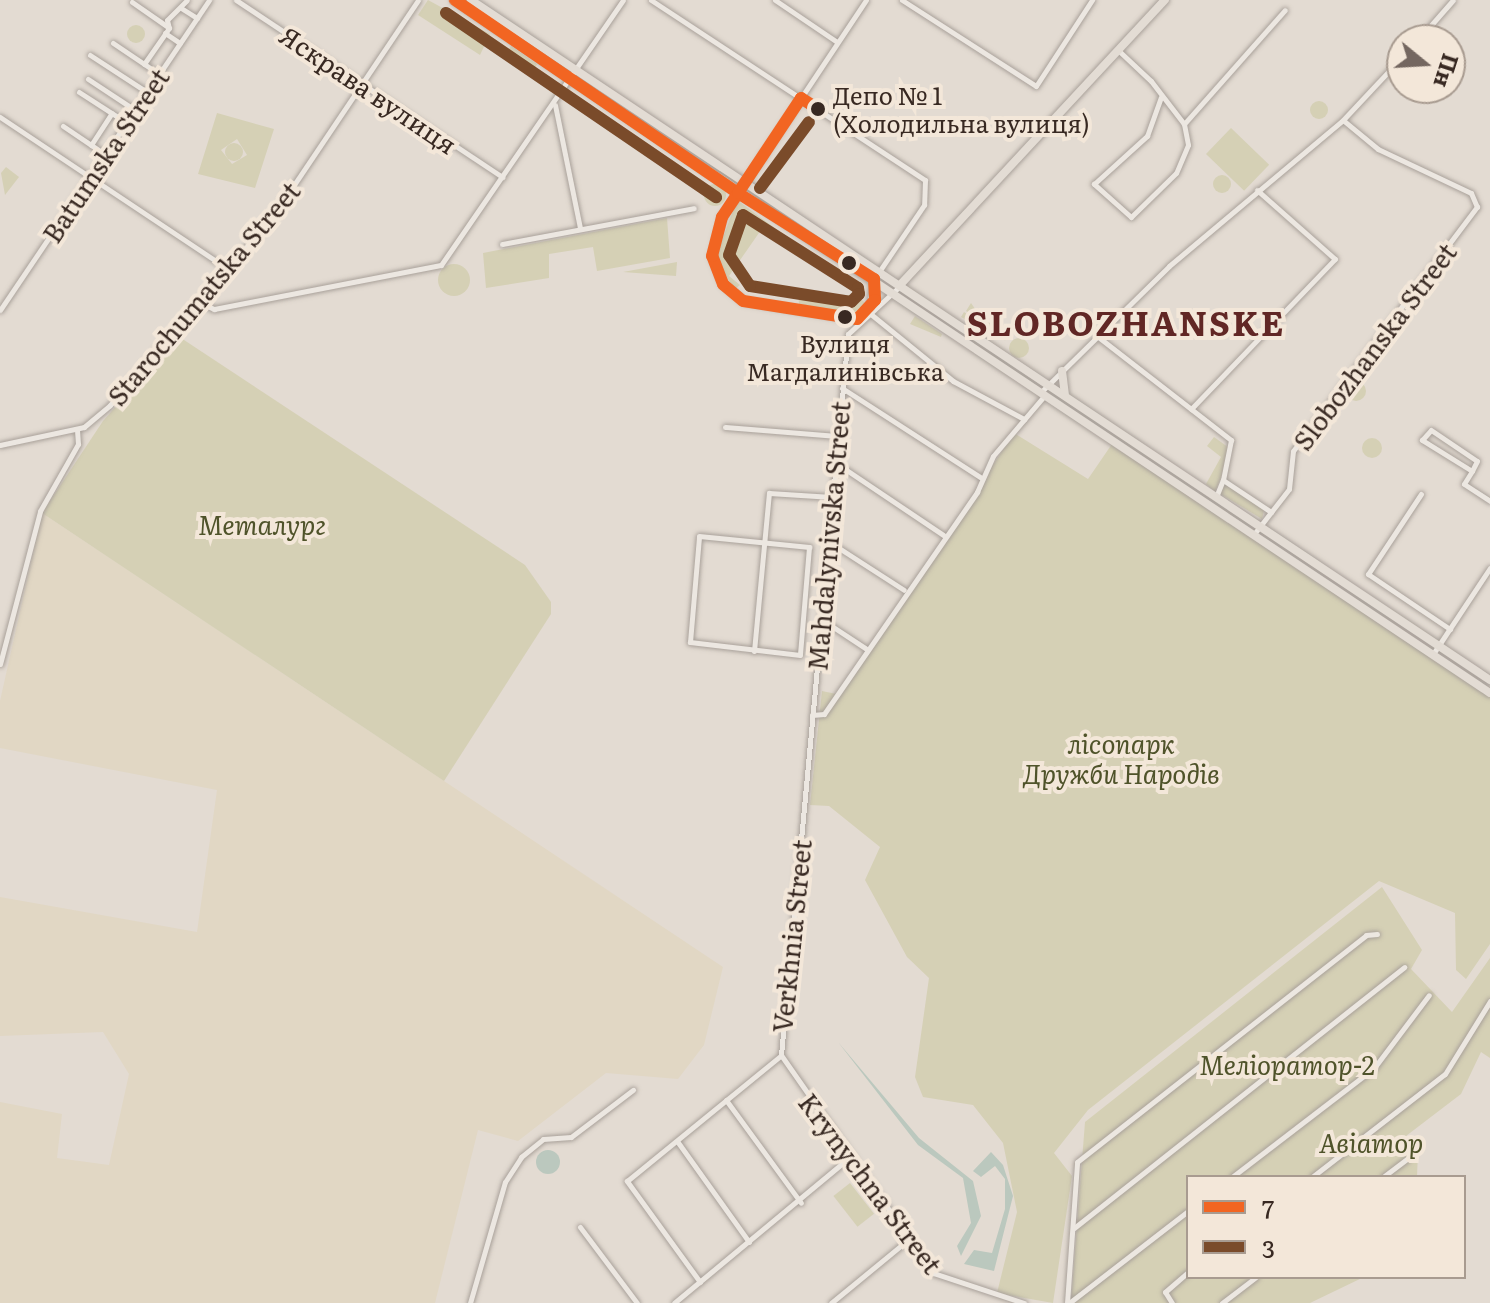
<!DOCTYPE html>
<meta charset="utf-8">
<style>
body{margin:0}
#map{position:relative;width:1490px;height:1303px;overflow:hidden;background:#e3dbd2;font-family:Literata,serif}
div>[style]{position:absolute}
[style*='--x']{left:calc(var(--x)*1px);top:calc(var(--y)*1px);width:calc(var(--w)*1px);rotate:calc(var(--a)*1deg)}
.farmland>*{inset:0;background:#e1d7c4}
.green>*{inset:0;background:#d5d0b5;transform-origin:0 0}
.round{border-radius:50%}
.water>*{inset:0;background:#bbc8be}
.roads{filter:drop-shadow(0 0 2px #a9a19a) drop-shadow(0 0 2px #a9a19a)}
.minor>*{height:5px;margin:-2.5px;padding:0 2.5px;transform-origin:2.5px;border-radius:2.5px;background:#ece7e1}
.major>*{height:8px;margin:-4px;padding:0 4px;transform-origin:4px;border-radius:4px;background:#e3dcd4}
.bridges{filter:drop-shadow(0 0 2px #a9a19a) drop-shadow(0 0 2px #a9a19a)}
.minor-bridge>*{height:5px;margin:-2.5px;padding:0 2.5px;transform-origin:2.5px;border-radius:2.5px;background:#ece7e1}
.bus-1>*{height:12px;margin:-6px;padding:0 6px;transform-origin:6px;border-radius:6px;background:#f26522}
.bus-2>*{height:12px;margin:-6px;padding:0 6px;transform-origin:6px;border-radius:6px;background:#7a4b2a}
.dots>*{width:22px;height:22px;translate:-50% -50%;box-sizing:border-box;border:4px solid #f3e7d9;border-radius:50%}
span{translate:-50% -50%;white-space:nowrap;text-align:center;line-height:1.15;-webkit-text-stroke:8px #f3e7d9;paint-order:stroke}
.bus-label{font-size:24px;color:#382922}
.left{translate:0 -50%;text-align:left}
.street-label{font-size:26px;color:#382922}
.park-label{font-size:26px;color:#4f532a;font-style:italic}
.district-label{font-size:34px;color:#612725;font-weight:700;letter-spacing:2px}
.legend{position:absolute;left:1186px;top:1175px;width:280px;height:104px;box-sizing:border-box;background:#f3e7d9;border:2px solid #a89b90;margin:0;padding:10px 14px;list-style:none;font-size:24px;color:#382922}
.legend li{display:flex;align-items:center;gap:16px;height:40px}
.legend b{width:40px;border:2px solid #a89b90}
.north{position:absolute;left:1386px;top:24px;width:80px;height:80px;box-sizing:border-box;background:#f3e7d9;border:2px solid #a89b90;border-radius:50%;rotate:108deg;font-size:22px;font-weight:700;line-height:32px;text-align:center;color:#382922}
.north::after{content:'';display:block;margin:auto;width:28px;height:36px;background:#746760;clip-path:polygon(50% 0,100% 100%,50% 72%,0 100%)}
</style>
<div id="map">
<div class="farmland">
<i style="clip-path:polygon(42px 513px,723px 967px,704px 1045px,678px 1079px,606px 1073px,518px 1141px,478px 1130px,435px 1303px,0 1303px,0 1102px,62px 1114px,57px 1158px,109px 1165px,129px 1074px,103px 1032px,0 1036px,0 897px,197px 932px,217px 790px,0 748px,0 701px)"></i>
</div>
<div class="green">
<i style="clip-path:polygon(428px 0,490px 34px,480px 55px,418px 15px)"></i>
<i class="round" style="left:127px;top:25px;width:18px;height:18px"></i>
<i style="left:511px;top:46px;width:32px;height:12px;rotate:35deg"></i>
<i class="round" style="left:1310px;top:101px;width:18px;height:18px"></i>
<i style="clip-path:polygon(evenodd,217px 113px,274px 129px,255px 188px,198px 174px,217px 113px,237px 139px,247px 155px,232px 164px,221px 150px,237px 139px)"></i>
<i style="left:1231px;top:128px;width:53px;height:36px;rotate:44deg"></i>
<i class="round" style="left:225px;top:143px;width:18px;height:18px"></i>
<i style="clip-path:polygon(6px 167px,19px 177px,5px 195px,1px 173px)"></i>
<i class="round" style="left:1213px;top:175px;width:18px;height:18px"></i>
<i class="round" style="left:704px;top:184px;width:22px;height:22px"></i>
<i style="clip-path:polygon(737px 200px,783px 234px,777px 240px,761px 230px,729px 276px,740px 285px,734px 290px,716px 256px)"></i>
<i style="clip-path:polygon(667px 218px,670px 258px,597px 271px,593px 247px,549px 254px,549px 278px,486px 288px,483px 253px)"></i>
<i style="clip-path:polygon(677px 262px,676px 276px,623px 272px)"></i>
<i class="round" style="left:438px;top:264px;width:32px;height:32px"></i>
<i style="clip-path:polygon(798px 291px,858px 296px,867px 305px,852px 314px,799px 304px)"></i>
<i style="clip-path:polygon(971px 303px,982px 319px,1011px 333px,1007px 339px,966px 311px)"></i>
<i style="clip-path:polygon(964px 312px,1006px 341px,961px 317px)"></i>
<i style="clip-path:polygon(915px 316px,942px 334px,941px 337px,910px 324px)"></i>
<i style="clip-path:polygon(178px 336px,525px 565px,551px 602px,551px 614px,444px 781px,42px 513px,103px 421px)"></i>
<i class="round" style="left:1009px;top:338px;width:20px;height:20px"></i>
<i class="round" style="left:1346px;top:381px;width:20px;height:20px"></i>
<i style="clip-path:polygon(1014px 433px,1088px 479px,1112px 444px,1490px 696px,1490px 944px,1466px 979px,1456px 970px,1455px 913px,1379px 881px,1088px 1110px,1054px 1153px,1072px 1176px,1053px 1303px,997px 1293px,1017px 1212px,1003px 1143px,973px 1105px,923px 1097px,915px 1077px,929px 978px,907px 957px,865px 880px,880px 847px,829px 806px,810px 805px,822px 691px,841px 695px)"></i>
<i style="clip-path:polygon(1214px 437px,1232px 450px,1215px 492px,1206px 484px,1221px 457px,1207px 446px)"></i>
<i class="round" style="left:1362px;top:438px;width:20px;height:20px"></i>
<i style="clip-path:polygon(1225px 483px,1264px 510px,1262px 519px,1219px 493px)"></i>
<i style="clip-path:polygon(1382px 887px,1422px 950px,1411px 969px,1452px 1012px,1490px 958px,1490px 1058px,1481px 1052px,1461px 1094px,1406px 1136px,1418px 1151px,1417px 1177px,1188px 1177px,1188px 1277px,1364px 1277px,1310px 1303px,1071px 1303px,1085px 1122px)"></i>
<i style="left:850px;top:1183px;width:39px;height:21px;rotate:52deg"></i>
</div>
<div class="water">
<i style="clip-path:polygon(838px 1042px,919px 1138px,973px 1181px,981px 1216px,961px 1256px,957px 1246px,971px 1223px,963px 1178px,918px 1145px)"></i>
<i class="round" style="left:536px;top:1150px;width:24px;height:24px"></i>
<i style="clip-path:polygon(991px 1152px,1003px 1165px,1013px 1196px,994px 1271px,964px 1264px,974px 1250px,992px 1253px,1005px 1209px,1005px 1179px,995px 1166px,981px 1177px,973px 1171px)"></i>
</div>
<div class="roads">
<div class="minor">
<i style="--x:236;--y:0;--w:320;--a:33.6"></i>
<i style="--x:651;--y:0;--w:328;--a:33.3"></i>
<i style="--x:925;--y:180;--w:25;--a:92"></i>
<i style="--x:924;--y:205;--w:89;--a:124"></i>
<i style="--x:775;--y:0;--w:75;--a:34.1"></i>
<i style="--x:902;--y:0;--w:159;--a:32.7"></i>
<i style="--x:1036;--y:86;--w:103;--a:-56.9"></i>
<i style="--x:132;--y:2;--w:44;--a:34.8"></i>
<i style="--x:181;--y:8;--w:19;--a:32"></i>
<i style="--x:165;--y:33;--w:18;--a:34"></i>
<i style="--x:1418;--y:40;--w:53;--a:-48.8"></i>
<i style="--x:113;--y:43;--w:55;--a:34"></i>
<i style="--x:1119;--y:51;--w:44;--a:43.2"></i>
<i style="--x:1151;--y:81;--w:54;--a:52.5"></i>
<i style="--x:1184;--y:124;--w:21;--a:79"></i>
<i style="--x:1188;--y:145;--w:30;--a:113"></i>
<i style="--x:1176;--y:173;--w:63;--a:135.6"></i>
<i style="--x:1131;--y:217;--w:50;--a:-138.3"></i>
<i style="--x:1094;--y:184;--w:72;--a:-42.2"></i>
<i style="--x:1147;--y:136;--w:41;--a:-70.3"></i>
<i style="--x:90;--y:55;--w:68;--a:33"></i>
<i style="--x:144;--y:64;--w:44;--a:-55.2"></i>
<i style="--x:169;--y:28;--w:8;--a:-104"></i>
<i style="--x:167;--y:20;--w:28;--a:-45"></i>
<i style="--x:88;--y:79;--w:56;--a:33.4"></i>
<i style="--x:79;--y:92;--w:57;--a:32.9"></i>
<i style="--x:555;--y:105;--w:126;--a:78.5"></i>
<i style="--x:0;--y:117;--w:274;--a:33.7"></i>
<i style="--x:1184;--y:124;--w:152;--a:-48.5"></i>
<i style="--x:63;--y:126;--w:52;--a:34"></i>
<i style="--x:91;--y:145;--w:38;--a:-57"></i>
<i style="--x:763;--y:155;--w:186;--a:-56.4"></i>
<i style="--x:1257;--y:190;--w:104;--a:41.5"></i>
<i style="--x:722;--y:217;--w:40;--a:104.4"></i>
<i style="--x:712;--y:256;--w:30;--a:69"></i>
<i style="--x:723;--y:284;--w:26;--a:40"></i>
<i style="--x:743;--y:301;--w:115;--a:9"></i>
<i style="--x:502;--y:244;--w:195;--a:-10.6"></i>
<i style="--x:900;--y:286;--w:71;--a:137.3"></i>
<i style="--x:848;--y:334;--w:724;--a:95.31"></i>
<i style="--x:781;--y:1055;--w:266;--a:55.1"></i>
<i style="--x:933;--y:1273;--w:96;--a:18.2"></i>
<i style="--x:199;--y:302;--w:17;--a:25"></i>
<i style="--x:214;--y:309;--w:231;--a:-11"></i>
<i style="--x:441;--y:265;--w:321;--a:-55.5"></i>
<i style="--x:0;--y:310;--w:374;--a:-56"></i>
<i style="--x:867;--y:311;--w:111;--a:39.1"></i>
<i style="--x:953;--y:381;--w:81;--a:28.2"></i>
<i style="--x:1097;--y:336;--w:170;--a:37.8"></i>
<i style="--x:1231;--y:440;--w:41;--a:101.3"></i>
<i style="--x:1223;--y:480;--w:58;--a:33.7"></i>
<i style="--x:842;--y:388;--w:164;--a:32.8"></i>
<i style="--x:1042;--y:391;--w:178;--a:-44.5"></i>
<i style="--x:1169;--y:266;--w:227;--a:-40"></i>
<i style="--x:1343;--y:120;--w:86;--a:-46.9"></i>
<i style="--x:1191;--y:409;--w:208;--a:-46.2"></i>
<i style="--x:725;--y:427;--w:113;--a:4.6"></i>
<i style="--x:0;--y:445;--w:86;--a:-12.1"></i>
<i style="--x:84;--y:427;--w:34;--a:-40"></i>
<i style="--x:110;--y:405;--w:250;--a:-49.2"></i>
<i style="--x:273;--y:216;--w:260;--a:-56.1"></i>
<i style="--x:836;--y:463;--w:129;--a:33.9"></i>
<i style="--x:1472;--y:471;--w:59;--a:-148.2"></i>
<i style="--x:1422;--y:440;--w:13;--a:-48"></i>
<i style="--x:1431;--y:430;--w:55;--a:34"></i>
<i style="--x:1477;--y:461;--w:11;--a:117"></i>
<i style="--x:1472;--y:471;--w:15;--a:122"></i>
<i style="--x:1464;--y:484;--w:31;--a:33"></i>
<i style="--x:1421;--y:494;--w:96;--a:123.5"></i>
<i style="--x:1368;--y:574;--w:99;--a:33.9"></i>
<i style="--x:1216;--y:497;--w:18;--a:-68"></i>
<i style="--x:1254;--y:534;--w:57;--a:-52.1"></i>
<i style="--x:1289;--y:489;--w:38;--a:-84"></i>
<i style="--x:1293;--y:451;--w:306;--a:-53"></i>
<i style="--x:1477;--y:207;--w:15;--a:-113"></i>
<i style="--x:1471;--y:193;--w:103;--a:-154.7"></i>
<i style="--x:1378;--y:149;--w:45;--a:-140.4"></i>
<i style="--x:699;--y:536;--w:111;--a:5.7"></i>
<i style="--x:809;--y:547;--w:108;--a:94.8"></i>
<i style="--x:800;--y:655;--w:111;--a:-173.3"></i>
<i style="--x:690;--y:642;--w:106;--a:-85.1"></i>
<i style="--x:828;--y:541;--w:90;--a:32.8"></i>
<i style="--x:821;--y:619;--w:53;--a:33.4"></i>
<i style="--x:754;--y:651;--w:159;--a:-84.6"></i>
<i style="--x:769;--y:493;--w:63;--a:3.6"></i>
<i style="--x:1433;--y:654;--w:103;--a:-56.5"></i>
<i style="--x:0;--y:664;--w:158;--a:-75.3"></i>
<i style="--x:40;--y:511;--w:77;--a:-60.4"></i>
<i style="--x:78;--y:444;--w:14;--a:-94"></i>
<i style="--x:812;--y:715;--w:12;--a:-5"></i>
<i style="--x:824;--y:714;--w:270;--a:-55.4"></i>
<i style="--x:977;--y:492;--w:39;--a:-66"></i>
<i style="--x:993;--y:456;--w:79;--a:-49.6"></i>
<i style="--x:726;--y:1100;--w:127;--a:53.9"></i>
<i style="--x:677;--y:1141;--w:124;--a:54.5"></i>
<i style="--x:1232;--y:1177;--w:179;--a:-37.5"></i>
<i style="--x:1374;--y:1068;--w:91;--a:-53"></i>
<i style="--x:1312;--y:1177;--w:168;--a:-37.8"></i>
<i style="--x:1445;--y:1074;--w:86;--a:-58.3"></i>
<i style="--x:1383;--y:1177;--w:31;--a:-37"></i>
<i style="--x:580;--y:1227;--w:95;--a:53.1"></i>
<i style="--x:1074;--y:1228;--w:421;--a:-38.3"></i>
<i style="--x:700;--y:1282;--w:125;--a:-125.9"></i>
<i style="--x:627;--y:1181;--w:198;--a:-39.2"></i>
<i style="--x:470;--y:1303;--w:126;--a:-73.9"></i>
<i style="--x:505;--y:1182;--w:30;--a:-57"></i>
<i style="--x:521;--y:1157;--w:28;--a:-39"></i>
<i style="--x:543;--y:1139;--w:28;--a:-4"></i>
<i style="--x:571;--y:1137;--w:78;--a:-37.2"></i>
<i style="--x:674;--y:1303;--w:229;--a:-39.7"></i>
<i style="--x:831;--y:1303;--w:101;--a:-39.4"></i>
<i style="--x:1067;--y:1303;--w:141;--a:-85.9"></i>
<i style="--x:1077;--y:1162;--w:367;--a:-38.1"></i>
<i style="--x:1366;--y:935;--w:11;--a:-5"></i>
<i style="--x:1069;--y:1303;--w:150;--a:-37.7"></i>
<i style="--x:1172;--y:1303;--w:13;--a:-122"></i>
<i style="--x:1165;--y:1292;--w:30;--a:-41"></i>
<i style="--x:1222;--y:1303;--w:43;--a:-37.4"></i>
</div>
<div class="major">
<i style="--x:455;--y:0;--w:309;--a:34.1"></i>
<i style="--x:471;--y:0;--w:1225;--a:33.72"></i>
<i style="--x:709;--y:171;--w:939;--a:33.76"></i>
<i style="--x:900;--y:285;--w:389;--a:-47.1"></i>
<i style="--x:871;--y:308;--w:28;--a:-82"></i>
<i style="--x:1062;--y:371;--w:24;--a:83"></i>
</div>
</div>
<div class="bridges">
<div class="minor-bridge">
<i style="--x:722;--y:217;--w:74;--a:-56.5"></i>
</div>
</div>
<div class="bus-1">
<i style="--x:455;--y:0;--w:343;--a:34.3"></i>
<i style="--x:738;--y:193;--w:161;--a:32.3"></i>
<i style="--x:874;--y:279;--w:21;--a:87"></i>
<i style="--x:875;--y:300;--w:26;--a:133"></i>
<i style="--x:857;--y:319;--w:115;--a:-171"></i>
<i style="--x:743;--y:301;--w:26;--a:-140"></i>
<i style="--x:723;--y:284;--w:30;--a:-111"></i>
<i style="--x:712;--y:256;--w:40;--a:-75.6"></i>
<i style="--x:722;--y:217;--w:29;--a:-56"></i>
<i style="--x:738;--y:193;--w:114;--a:-56.4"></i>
<i style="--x:801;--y:98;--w:20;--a:33"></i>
</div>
<div class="bus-2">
<i style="--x:446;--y:13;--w:327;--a:34.3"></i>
<i style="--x:760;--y:188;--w:82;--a:-53.4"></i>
<i style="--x:743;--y:215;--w:136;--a:32.4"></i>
<i style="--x:858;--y:288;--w:6;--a:81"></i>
<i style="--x:859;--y:294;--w:11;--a:135"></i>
<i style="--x:851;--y:302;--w:102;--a:-171"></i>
<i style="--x:750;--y:286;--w:37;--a:-124"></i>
<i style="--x:729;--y:255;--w:42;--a:-70.7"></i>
</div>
<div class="dots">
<i style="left:818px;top:109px;background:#382922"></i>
<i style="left:849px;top:263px;background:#382922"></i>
<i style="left:845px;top:317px;background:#382922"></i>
</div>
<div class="bus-label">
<span class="left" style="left:833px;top:109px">Депо № 1<br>(Холодильна вулиця)</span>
<span style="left:845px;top:357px">Вулиця<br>Магдалинівська</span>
</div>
<div class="street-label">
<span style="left:369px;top:89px;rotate:34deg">Яскрава вулиця</span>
<span style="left:105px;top:155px;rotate:-56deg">Batumska Street</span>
<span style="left:203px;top:293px;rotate:-50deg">Starochumatska Street</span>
<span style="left:1374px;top:346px;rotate:-53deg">Slobozhanska Street</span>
<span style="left:828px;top:536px;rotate:-85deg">Mahdalynivska Street</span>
<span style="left:791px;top:936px;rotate:-84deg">Verkhnia Street</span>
<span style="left:871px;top:1183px;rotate:53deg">Krynychna Street</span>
</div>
<div class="park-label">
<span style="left:262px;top:524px">Металург</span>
<span style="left:1121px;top:758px">лісопарк<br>Дружби Народів</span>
<span style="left:1287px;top:1064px">Меліоратор-2</span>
<span style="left:1371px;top:1142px">Авіатор</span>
</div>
<div class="district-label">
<span style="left:1126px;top:322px">SLOBOZHANSKE</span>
</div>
<ul class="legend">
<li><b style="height:10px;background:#f26522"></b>7</li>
<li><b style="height:10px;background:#7a4b2a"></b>3</li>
</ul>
<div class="north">Пн</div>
</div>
